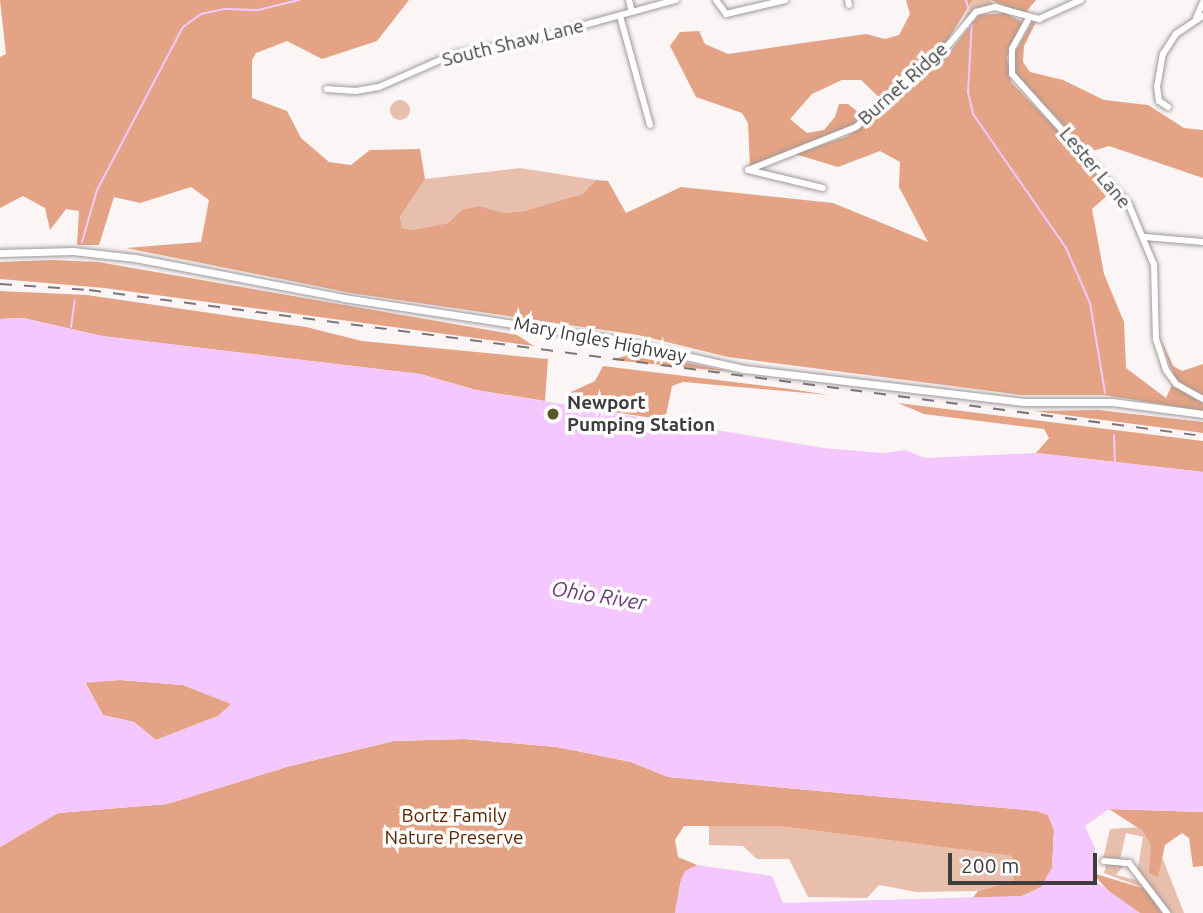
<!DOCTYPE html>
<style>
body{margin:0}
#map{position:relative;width:1203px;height:913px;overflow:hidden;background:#fbf5f6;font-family:Ubuntu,sans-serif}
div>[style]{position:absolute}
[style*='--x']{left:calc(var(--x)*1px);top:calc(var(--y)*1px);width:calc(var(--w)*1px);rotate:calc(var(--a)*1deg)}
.green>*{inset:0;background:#e8bfac}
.round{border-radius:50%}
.forest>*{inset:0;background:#e3a384}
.water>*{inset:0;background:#f4c8ff}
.stream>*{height:2px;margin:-1px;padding:0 1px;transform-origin:1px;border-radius:1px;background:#f4c8ff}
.roads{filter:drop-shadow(0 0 2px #9f999a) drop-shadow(0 0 2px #9f999a)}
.minor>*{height:6px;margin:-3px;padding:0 3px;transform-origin:3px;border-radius:3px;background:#fff}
.tertiary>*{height:7px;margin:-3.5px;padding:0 3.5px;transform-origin:3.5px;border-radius:3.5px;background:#fff}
.rail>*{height:2px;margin-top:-1px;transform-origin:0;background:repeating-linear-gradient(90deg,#7b7778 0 12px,transparent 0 24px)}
.dots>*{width:19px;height:19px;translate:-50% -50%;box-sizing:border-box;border:4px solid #fff;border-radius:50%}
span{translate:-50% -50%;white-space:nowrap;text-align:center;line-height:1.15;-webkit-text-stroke:7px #fff;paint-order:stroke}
.street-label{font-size:19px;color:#3e3c3c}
.poi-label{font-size:19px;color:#3e3c3c;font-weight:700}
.left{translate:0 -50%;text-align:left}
.park-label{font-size:19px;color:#5e2501}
.water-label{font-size:21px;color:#6e3a7b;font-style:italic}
.scale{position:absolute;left:948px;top:853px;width:149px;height:32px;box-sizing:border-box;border:4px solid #3e3c3c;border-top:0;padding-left:9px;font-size:21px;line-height:24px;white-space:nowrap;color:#3e3c3c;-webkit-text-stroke:5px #fff;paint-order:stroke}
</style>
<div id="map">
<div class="green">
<i style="clip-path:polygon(973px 0,990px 0,993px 4px,972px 11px,962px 22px)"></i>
<i class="round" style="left:390px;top:100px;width:20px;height:20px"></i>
<i style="clip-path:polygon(520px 168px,596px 180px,582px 194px,524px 211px,504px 213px,479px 206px,463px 209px,448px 223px,413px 230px,402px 228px,400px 217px,425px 179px)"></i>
<i style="clip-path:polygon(709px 826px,779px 826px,1012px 856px,1014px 881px,978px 891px,917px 892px,879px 885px,867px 898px,808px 897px,789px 859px,757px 859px,743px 846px,709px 845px)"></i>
<i style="clip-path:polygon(1141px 827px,1153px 834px,1184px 913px,1171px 913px,1137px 874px,1143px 837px,1126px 833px,1120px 860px,1103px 859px,1110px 829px)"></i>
<i style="clip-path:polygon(1107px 863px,1124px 865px,1116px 875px,1136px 880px,1146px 889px,1104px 873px)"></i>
</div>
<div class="forest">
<i style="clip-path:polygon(0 0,409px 0,377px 41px,322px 59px,287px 41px,256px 53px,252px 60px,252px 98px,287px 111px,301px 138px,329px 162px,351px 165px,370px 150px,420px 149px,425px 179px,400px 217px,402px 228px,413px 230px,448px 223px,463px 209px,479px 206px,504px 213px,524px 211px,582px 194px,596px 180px,608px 181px,626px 213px,681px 187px,833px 203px,928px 242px,899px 187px,900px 162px,880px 151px,838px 167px,795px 154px,846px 137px,870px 121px,911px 80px,949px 53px,979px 15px,1005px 13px,1023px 22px,1007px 57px,1011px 82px,1110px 184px,1110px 193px,1092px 209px,1104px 274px,1124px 322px,1126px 368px,1166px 398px,1172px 385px,1203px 402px,1203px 411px,1104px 395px,1021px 395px,728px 357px,638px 335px,351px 293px,126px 248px,201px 242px,209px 200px,191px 187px,140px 203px,114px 197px,99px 245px,77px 245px,79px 211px,66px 209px,50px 230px,45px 208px,23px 196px,0 208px,0 57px,6px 54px)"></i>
<i style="clip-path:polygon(906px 0,973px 0,936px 58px,883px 101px,861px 80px,842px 80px,812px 94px,790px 119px,807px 133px,824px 130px,835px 117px,839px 104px,848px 104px,865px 118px,858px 124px,750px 167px,748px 123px,742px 113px,696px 97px,670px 46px,680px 32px,699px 31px,705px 44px,728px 54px,866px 34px,885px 39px,899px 35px,910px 14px)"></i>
<i style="clip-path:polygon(990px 0,1036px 0,1025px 13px)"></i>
<i style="clip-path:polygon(1032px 22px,1036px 22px,1024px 46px,1023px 62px,1030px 72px,1063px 80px,1104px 100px,1148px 105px,1184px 128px,1203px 130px,1203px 178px,1109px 146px,1089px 152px,1016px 75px,1013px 56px)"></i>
<i style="clip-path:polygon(52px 260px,98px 262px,517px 335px,534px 346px,104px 288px,0 279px,0 262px)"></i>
<i style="clip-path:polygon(0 291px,87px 295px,306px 327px,362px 341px,548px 359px,545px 401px,476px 390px,420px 374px,102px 336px,23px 318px,0 319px)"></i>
<i style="clip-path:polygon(1160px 337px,1173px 366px,1182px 371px,1203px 364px,1203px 396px,1175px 380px)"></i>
<i style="clip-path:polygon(634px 353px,678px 361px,732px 372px,612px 360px)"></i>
<i style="clip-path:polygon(603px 366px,790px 389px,829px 395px,683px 382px,672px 386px,665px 420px,569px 405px,571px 392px,595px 381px)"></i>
<i style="clip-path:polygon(898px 403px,1203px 441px,1203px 472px,1036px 453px,1049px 438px,1044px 429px,924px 414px)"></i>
<i style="clip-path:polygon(1098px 410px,1203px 422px,1203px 433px,1034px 411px)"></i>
<i style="clip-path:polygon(120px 680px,183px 685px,232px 704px,218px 716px,156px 740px,134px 722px,103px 715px,85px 682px)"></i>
<i style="clip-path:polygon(465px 739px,557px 747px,631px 762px,668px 777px,1037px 811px,1048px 815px,1054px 830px,1052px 868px,1041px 887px,1022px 896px,972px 899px,978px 891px,1014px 881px,1012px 856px,779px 826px,684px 826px,675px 840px,678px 857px,697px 865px,681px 880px,675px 913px,0 913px,0 847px,58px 813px,167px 804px,290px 766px,394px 741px)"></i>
<i style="clip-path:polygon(1109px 809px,1203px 812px,1203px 866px,1193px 867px,1189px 838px,1182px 833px,1165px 845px,1158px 877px,1149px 873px,1151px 845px,1143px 831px)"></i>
<i style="clip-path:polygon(1092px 873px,1146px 889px,1162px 913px,1140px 913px,1117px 900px)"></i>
</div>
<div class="water">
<i style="clip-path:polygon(evenodd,23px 318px,102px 336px,420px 374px,476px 390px,824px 448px,883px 453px,905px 450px,925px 458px,1036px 453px,1203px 472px,1203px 812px,1109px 809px,1085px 826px,1095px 848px,1095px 881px,1140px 913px,675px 913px,681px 880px,685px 871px,697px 865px,772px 876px,783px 903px,1022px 896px,1041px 887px,1052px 868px,1054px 830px,1048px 815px,1037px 811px,668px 777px,631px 762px,557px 747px,465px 739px,394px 741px,290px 766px,167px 804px,58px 813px,0 847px,0 319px,23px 318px,120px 680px,183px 685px,231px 704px,218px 716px,156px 740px,134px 722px,103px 715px,85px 683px,120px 680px)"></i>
</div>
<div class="stream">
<i style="--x:966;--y:0;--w:12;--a:76"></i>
<i style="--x:972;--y:21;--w:71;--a:93.2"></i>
<i style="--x:968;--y:92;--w:23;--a:77"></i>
<i style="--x:973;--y:114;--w:163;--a:55.2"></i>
<i style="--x:1066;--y:248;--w:60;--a:66.4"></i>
<i style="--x:1090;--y:303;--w:91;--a:80.5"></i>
<i style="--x:82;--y:242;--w:54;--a:-73.9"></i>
<i style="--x:97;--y:190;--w:184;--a:-62.2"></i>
<i style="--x:183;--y:27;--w:22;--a:-36"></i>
<i style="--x:201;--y:14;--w:25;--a:-12"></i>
<i style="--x:225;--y:9;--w:33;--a:2"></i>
<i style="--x:258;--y:10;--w:42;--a:-13.7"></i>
<i style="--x:71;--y:327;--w:27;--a:-82"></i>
<i style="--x:1114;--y:435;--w:27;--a:88"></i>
</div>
<div class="roads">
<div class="minor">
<i style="--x:629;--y:0;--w:12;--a:76"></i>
<i style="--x:716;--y:0;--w:17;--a:54"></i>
<i style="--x:726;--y:14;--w:61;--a:-13.3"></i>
<i style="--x:848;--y:0;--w:5;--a:79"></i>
<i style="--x:620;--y:16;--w:113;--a:74.6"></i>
<i style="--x:1029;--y:18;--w:35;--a:119"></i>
<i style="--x:1012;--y:49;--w:25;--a:90"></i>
<i style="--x:1012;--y:74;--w:176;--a:48.2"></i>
<i style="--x:1129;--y:205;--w:65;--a:67.4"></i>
<i style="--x:1154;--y:265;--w:74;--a:88.5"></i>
<i style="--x:1156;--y:339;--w:33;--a:72"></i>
<i style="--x:1166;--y:370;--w:17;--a:54"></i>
<i style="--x:1176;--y:384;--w:31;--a:29"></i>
<i style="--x:1196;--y:18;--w:17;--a:-66"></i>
<i style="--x:327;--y:89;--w:29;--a:4"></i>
<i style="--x:356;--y:91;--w:23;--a:-10"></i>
<i style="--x:379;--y:87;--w:80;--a:-23.7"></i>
<i style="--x:452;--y:55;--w:83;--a:-11.2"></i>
<i style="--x:533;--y:39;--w:148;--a:-15.3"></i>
<i style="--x:1168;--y:107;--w:11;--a:-146"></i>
<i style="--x:1159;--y:101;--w:14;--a:-98"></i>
<i style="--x:1157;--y:87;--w:34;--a:-80"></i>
<i style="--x:1163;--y:54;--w:24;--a:-57"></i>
<i style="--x:1176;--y:34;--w:32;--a:-34"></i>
<i style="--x:748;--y:170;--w:116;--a:-21.7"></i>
<i style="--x:856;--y:127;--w:67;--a:-43.2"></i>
<i style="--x:905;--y:81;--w:36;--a:-34"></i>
<i style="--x:935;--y:61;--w:64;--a:-50.1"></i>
<i style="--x:976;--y:12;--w:20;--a:-15"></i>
<i style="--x:995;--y:7;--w:46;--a:15.3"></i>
<i style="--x:1039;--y:19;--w:46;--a:-24.3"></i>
<i style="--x:748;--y:170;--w:77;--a:13.5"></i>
<i style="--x:1145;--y:237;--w:58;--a:4.9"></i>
<i style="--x:1104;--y:861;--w:25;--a:5"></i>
<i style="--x:1129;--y:863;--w:63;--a:52.8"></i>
</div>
<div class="tertiary">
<i style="--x:0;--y:253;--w:73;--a:-1.6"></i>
<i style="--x:73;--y:251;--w:62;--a:6.4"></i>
<i style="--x:135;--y:258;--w:213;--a:10.8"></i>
<i style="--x:344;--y:298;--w:265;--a:8.7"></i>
<i style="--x:606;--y:338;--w:141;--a:12.7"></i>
<i style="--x:744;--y:369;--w:282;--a:6.7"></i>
<i style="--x:1024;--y:402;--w:88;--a:0"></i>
<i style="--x:1112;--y:402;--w:92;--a:7.5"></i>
</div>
</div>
<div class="rail">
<i style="--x:0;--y:284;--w:89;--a:3.9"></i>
<i style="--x:89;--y:290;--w:1124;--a:7.47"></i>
</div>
<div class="dots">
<i style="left:553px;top:414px;background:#575a27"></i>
</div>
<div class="street-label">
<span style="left:513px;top:43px;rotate:-14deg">South Shaw Lane</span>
<span style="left:903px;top:84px;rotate:-42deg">Burnet Ridge</span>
<span style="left:1095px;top:168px;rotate:50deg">Lester Lane</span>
<span style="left:600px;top:340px;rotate:11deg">Mary Ingles Highway</span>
</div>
<div class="poi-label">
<span class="left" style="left:567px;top:414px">Newport<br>Pumping Station</span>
</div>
<div class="park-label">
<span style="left:454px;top:827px">Bortz Family<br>Nature Preserve</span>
</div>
<div class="water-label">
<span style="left:599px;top:595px;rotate:9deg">Ohio River</span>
</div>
<div class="scale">200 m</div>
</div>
